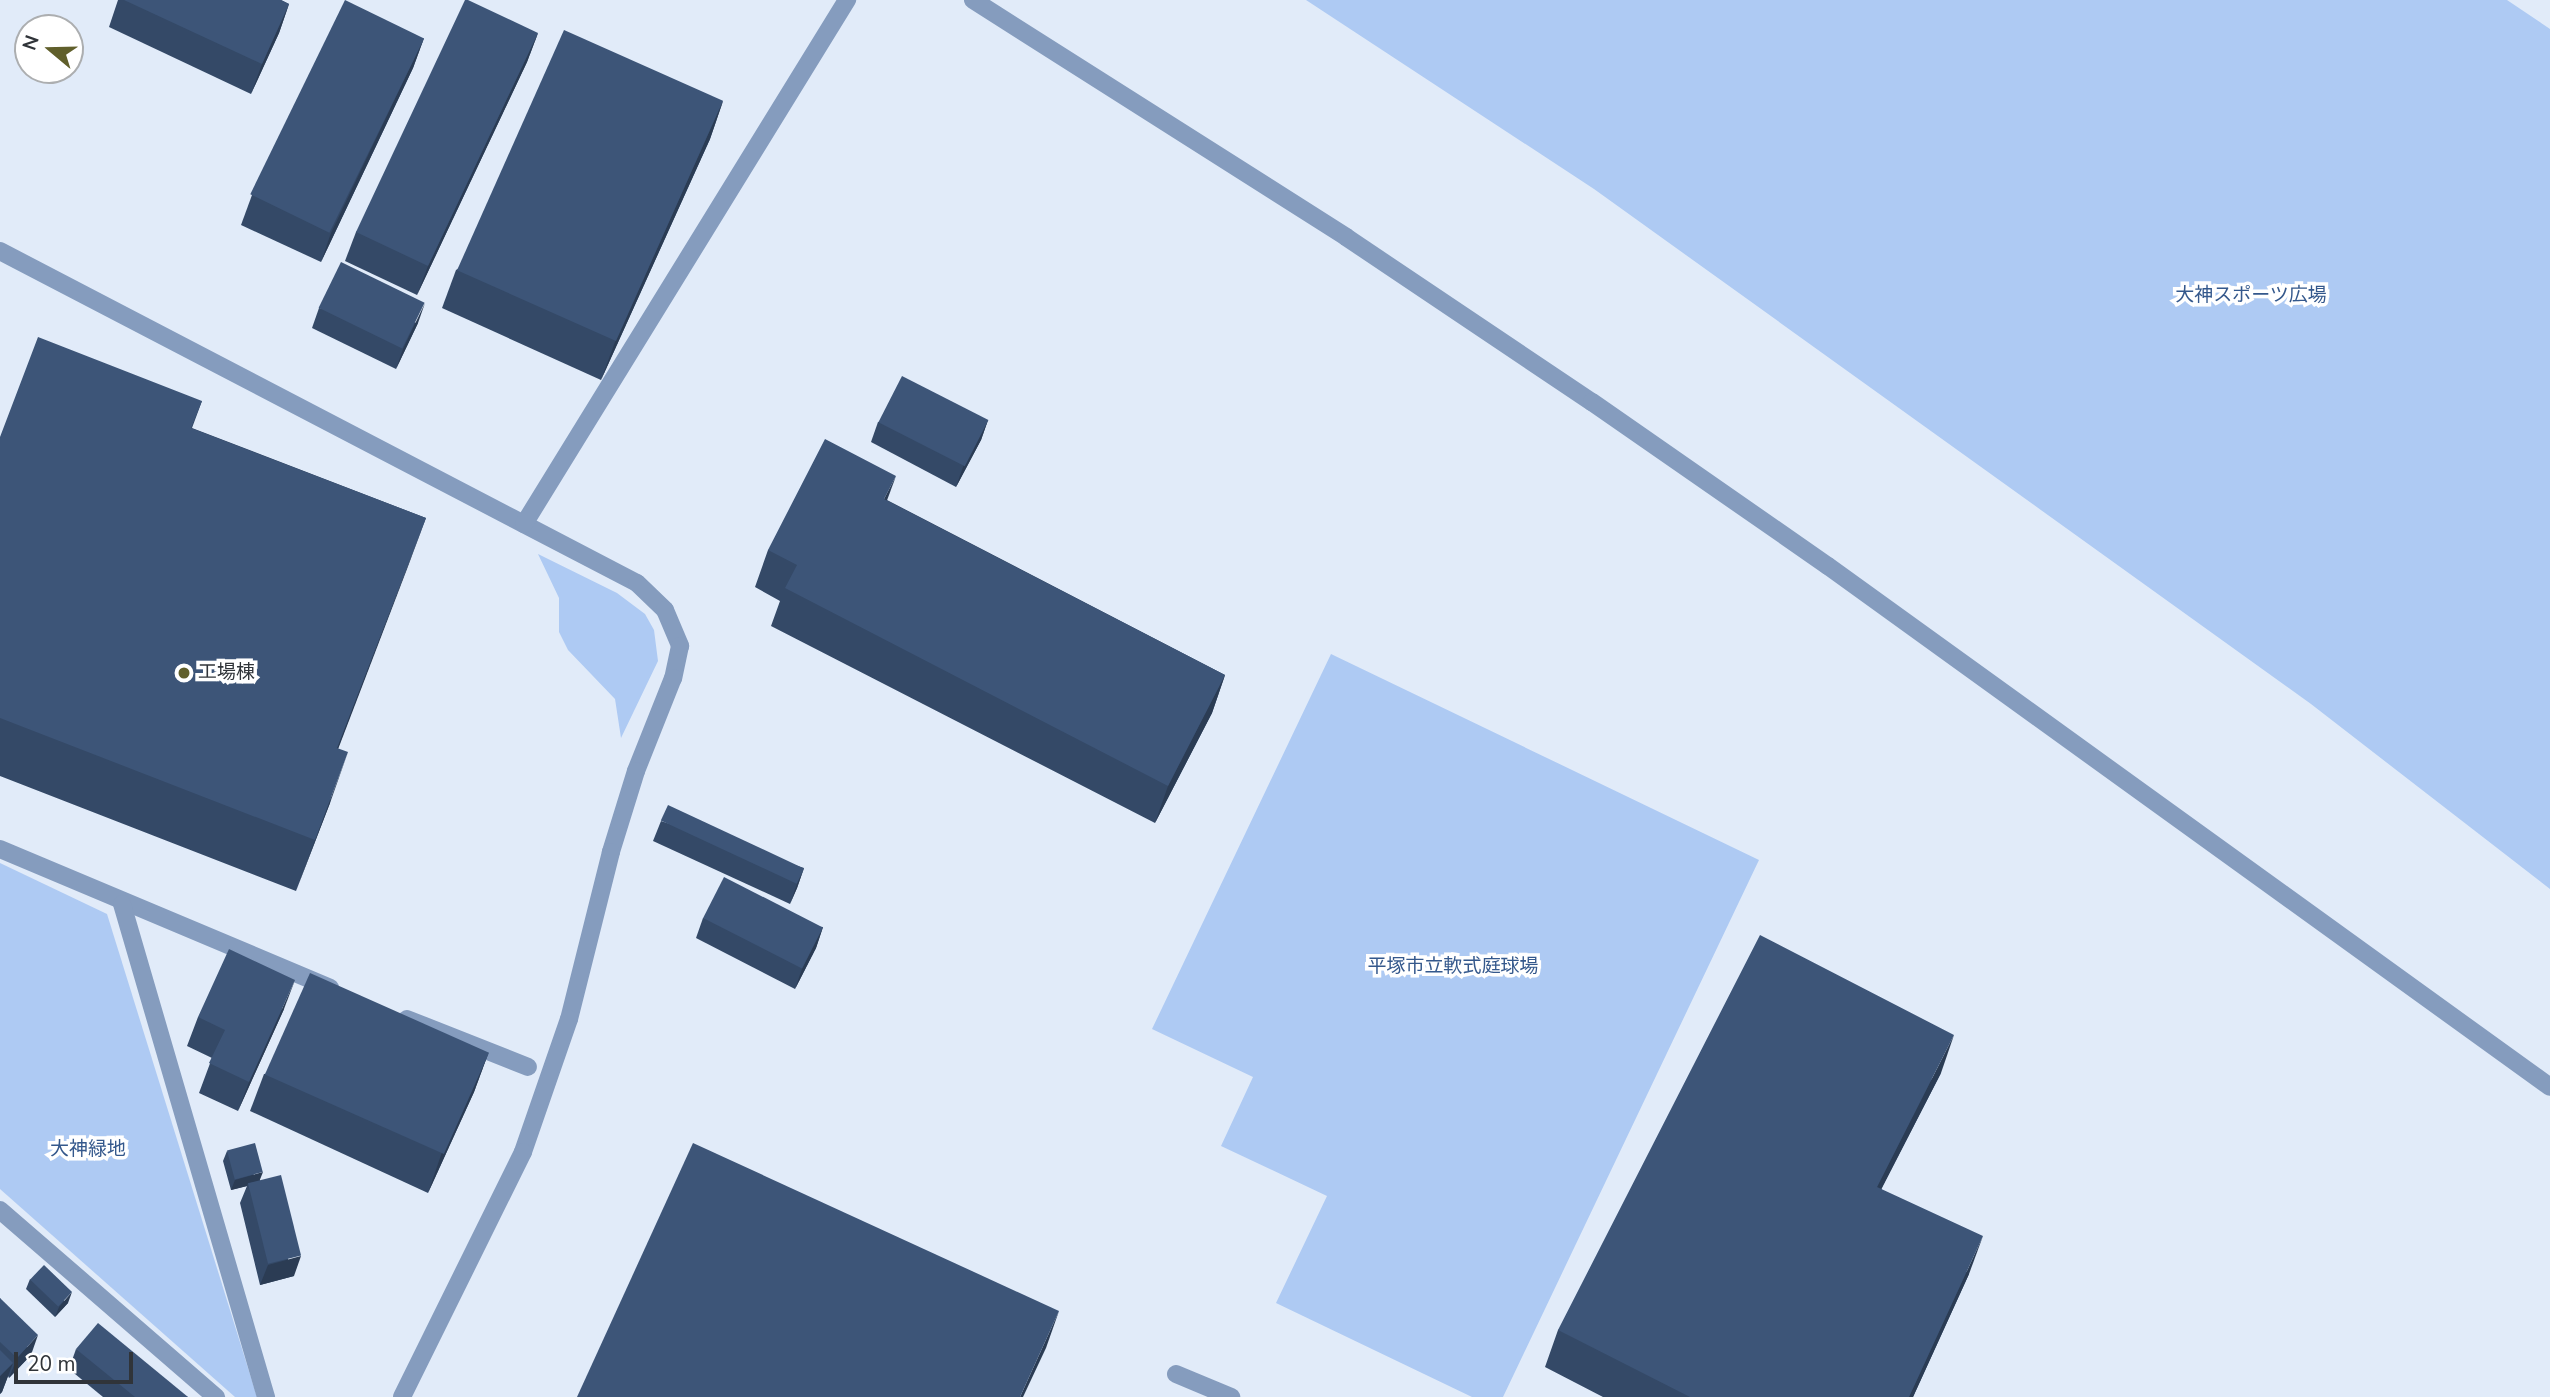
<!DOCTYPE html>
<meta charset="utf-8">
<style>
body{margin:0}
#map{position:relative;width:2550px;height:1397px;overflow:hidden;background:#e1ebf9;font-family:"Nunito Sans","Noto Sans JP",sans-serif}
div>[style]{position:absolute}
[style*='--x']{left:calc(var(--x)*1px);top:calc(var(--y)*1px);width:calc(var(--w)*1px);rotate:calc(var(--a)*1deg)}
.green>*{inset:0;background:#aecaf3}
.minor>*{height:18px;margin:-9px;padding:0 9px;transform-origin:9px;border-radius:9px;background:#859cbe}
.wall>*{inset:0;background:#344967}
.shaded-wall>*{inset:0;background:#2b3c54}
.building>*{inset:0;background:#3d5578;transform-origin:0 0}
.dots>*{width:19px;height:19px;translate:-50% -50%;box-sizing:border-box;border:4px solid #fff;border-radius:50%}
span{translate:-50% -50%;white-space:nowrap;text-align:center;line-height:1.15;-webkit-text-stroke:7px #fff;paint-order:stroke}
.park-label{font-size:19px;color:#34588c}
.poi-label{font-size:19px;color:#303439}
.left{translate:0 -50%;text-align:left}
.north{position:absolute;left:14px;top:14px;width:70px;height:70px;box-sizing:border-box;background:#fff;border:2px solid #acaeb0;border-radius:50%;rotate:289deg;font-size:19px;font-weight:700;line-height:28px;text-align:center;color:#303439}
.north::after{content:'';display:block;margin:auto;width:24px;height:32px;background:#605f2b;clip-path:polygon(50% 0,100% 100%,50% 72%,0 100%)}
.scale{position:absolute;left:14px;top:1352px;width:119px;height:32px;box-sizing:border-box;border:4px solid #303439;border-top:0;padding-left:9px;font-size:21px;line-height:24px;white-space:nowrap;color:#303439;-webkit-text-stroke:5px #fff;paint-order:stroke}
</style>
<div id="map">
<div class="green">
<i style="clip-path:polygon(1306px 0,2507px 0,2550px 29px,2550px 889px,2311px 704px,1594px 189px)"></i>
<i style="clip-path:polygon(538px 554px,617px 593px,645px 614px,654px 630px,658px 661px,621px 738px,615px 699px,568px 650px,559px 632px,559px 598px)"></i>
<i style="clip-path:polygon(1331px 654px,1759px 860px,1503px 1397px,1472px 1397px,1276px 1303px,1327px 1196px,1221px 1146px,1253px 1077px,1152px 1029px)"></i>
<i style="clip-path:polygon(0 863px,107px 914px,257px 1397px,235px 1397px,0 1189px)"></i>
</div>
<div class="minor">
<i style="--x:973;--y:0;--w:442;--a:32.4"></i>
<i style="--x:1346;--y:237;--w:296;--a:33.9"></i>
<i style="--x:1592;--y:402;--w:287;--a:34.8"></i>
<i style="--x:1828;--y:566;--w:890;--a:35.81"></i>
<i style="--x:0;--y:251;--w:718;--a:27.53"></i>
<i style="--x:637;--y:583;--w:39;--a:44"></i>
<i style="--x:665;--y:610;--w:39;--a:67"></i>
<i style="--x:680;--y:646;--w:33;--a:102"></i>
<i style="--x:673;--y:678;--w:100;--a:111.7"></i>
<i style="--x:636;--y:771;--w:85;--a:107.2"></i>
<i style="--x:611;--y:852;--w:172;--a:104.1"></i>
<i style="--x:569;--y:1019;--w:141;--a:109.1"></i>
<i style="--x:523;--y:1152;--w:273;--a:116.3"></i>
<i style="--x:524;--y:524;--w:616;--a:-58.35"></i>
<i style="--x:0;--y:849;--w:358;--a:22.8"></i>
<i style="--x:122;--y:904;--w:514;--a:73.72"></i>
<i style="--x:407;--y:1019;--w:130;--a:21.6"></i>
<i style="--x:0;--y:1210;--w:286;--a:40.9"></i>
<i style="--x:1176;--y:1374;--w:60;--a:22.7"></i>
</div>
<div class="wall">
<i style="clip-path:polygon(118px 0,281px 0,289px 4px,279px 33px,251px 94px,109px 27px)"></i>
<i style="clip-path:polygon(538px 33px,527px 62px,417px 295px,345px 261px,356px 232px)"></i>
<i style="clip-path:polygon(424px 38px,413px 68px,321px 262px,241px 225px,252px 195px)"></i>
<i style="clip-path:polygon(723px 101px,710px 139px,601px 380px,442px 308px,456px 270px)"></i>
<i style="clip-path:polygon(319px 308px,418px 323px,396px 369px,312px 328px)"></i>
<i style="clip-path:polygon(202px 401px,192px 428px,426px 518px,338px 748px,330px 803px,296px 891px,0 776px,0 437px)"></i>
<i style="clip-path:polygon(988px 420px,981px 440px,956px 487px,871px 442px,878px 422px)"></i>
<i style="clip-path:polygon(887px 500px,1225px 675px,1212px 713px,1155px 823px,771px 626px,780px 601px,755px 587px,768px 550px)"></i>
<i style="clip-path:polygon(661px 821px,804px 868px,797px 888px,790px 904px,653px 841px)"></i>
<i style="clip-path:polygon(703px 918px,823px 927px,816px 948px,795px 989px,696px 938px)"></i>
<i style="clip-path:polygon(284px 1009px,238px 1111px,199px 1093px,212px 1058px,187px 1046px,198px 1017px)"></i>
<i style="clip-path:polygon(488px 1054px,474px 1092px,428px 1193px,250px 1111px,264px 1074px)"></i>
<i style="clip-path:polygon(1941px 1073px,1881px 1189px,1969px 1274px,1913px 1397px,1603px 1397px,1545px 1367px,1558px 1330px)"></i>
<i style="clip-path:polygon(227px 1151px,260px 1180px,294px 1276px,260px 1285px,240px 1203px,247px 1186px,231px 1190px,223px 1161px)"></i>
<i style="clip-path:polygon(30px 1279px,68px 1303px,55px 1317px,26px 1289px)"></i>
<i style="clip-path:polygon(0 1298px,31px 1355px,9px 1378px,8px 1376px,2px 1392px,0 1394px)"></i>
<i style="clip-path:polygon(76px 1349px,188px 1397px,103px 1397px,69px 1369px)"></i>
</div>
<div class="shaded-wall">
<i style="clip-path:polygon(289px 4px,279px 33px,251px 94px,262px 64px)"></i>
<i style="clip-path:polygon(538px 33px,527px 62px,417px 295px,428px 266px)"></i>
<i style="clip-path:polygon(424px 38px,413px 68px,321px 262px,331px 233px)"></i>
<i style="clip-path:polygon(723px 101px,710px 139px,601px 380px,615px 342px)"></i>
<i style="clip-path:polygon(425px 303px,418px 323px,396px 369px,403px 349px)"></i>
<i style="clip-path:polygon(988px 420px,981px 440px,956px 487px,963px 467px)"></i>
<i style="clip-path:polygon(896px 476px,882px 514px,884px 499px)"></i>
<i style="clip-path:polygon(426px 518px,407px 569px,319px 799px,337px 748px)"></i>
<i style="clip-path:polygon(1225px 675px,1212px 713px,1155px 823px,1168px 786px)"></i>
<i style="clip-path:polygon(348px 752px,330px 803px,296px 891px,315px 840px)"></i>
<i style="clip-path:polygon(804px 868px,797px 888px,790px 904px,797px 884px)"></i>
<i style="clip-path:polygon(823px 927px,816px 948px,795px 989px,802px 969px)"></i>
<i style="clip-path:polygon(295px 980px,284px 1009px,238px 1111px,249px 1082px)"></i>
<i style="clip-path:polygon(1954px 1035px,1941px 1073px,1863px 1225px,1877px 1187px)"></i>
<i style="clip-path:polygon(488px 1054px,474px 1092px,428px 1193px,441px 1155px)"></i>
<i style="clip-path:polygon(263px 1172px,259px 1182px,248px 1183px,247px 1186px,231px 1190px,235px 1180px)"></i>
<i style="clip-path:polygon(1983px 1236px,1969px 1274px,1913px 1397px,1909px 1397px)"></i>
<i style="clip-path:polygon(301px 1256px,294px 1276px,260px 1285px,268px 1265px)"></i>
<i style="clip-path:polygon(72px 1292px,68px 1303px,55px 1317px,59px 1307px)"></i>
<i style="clip-path:polygon(1059px 1311px,1046px 1348px,1023px 1397px,1020px 1397px)"></i>
<i style="clip-path:polygon(38px 1335px,31px 1355px,9px 1378px,17px 1358px)"></i>
<i style="clip-path:polygon(13px 1363px,2px 1392px,0 1394px,0 1376px)"></i>
</div>
<div class="building">
<i style="clip-path:polygon(124px 0,281px 0,289px 4px,262px 64px)"></i>
<i style="left:345px;top:0;width:88px;height:216px;rotate:26deg"></i>
<i style="clip-path:polygon(465px 0,468px 0,538px 33px,428px 266px,356px 232px)"></i>
<i style="left:564px;top:30px;width:174px;height:263px;rotate:24deg"></i>
<i style="left:341px;top:262px;width:93px;height:51px;rotate:26deg"></i>
<i style="clip-path:polygon(38px 337px,202px 401px,191px 428px,426px 518px,337px 748px,348px 752px,315px 840px,0 718px,0 437px)"></i>
<i style="left:902px;top:376px;width:97px;height:52px;rotate:27deg"></i>
<i style="clip-path:polygon(825px 439px,896px 476px,884px 499px,1225px 675px,1168px 786px,785px 588px,797px 565px,768px 550px)"></i>
<i style="left:668px;top:805px;width:150px;height:17px;rotate:25deg"></i>
<i style="left:724px;top:877px;width:111px;height:46px;rotate:27deg"></i>
<i style="clip-path:polygon(1760px 935px,1954px 1035px,1877px 1187px,1983px 1236px,1909px 1397px,1690px 1397px,1558px 1330px)"></i>
<i style="clip-path:polygon(229px 949px,295px 980px,249px 1082px,209px 1063px,225px 1030px,198px 1017px)"></i>
<i style="left:310px;top:973px;width:196px;height:111px;rotate:24deg"></i>
<i style="left:255px;top:1143px;width:30px;height:29px;rotate:75deg"></i>
<i style="clip-path:polygon(693px 1143px,1059px 1311px,1020px 1397px,577px 1397px)"></i>
<i style="left:281px;top:1175px;width:83px;height:34px;rotate:76deg"></i>
<i style="left:44px;top:1265px;width:39px;height:20px;rotate:44deg"></i>
<i style="clip-path:polygon(0 1298px,38px 1335px,17px 1358px,0 1342px)"></i>
<i style="clip-path:polygon(98px 1323px,188px 1397px,135px 1397px,76px 1349px)"></i>
<i style="clip-path:polygon(0 1350px,13px 1363px,0 1376px)"></i>
</div>
<div class="dots">
<i style="left:184px;top:673px;background:#605f2b"></i>
</div>
<div class="park-label">
<span style="left:2251px;top:296px">大神スポーツ広場</span>
<span style="left:1453px;top:967px">平塚市立軟式庭球場</span>
<span style="left:88px;top:1150px">大神緑地</span>
</div>
<div class="poi-label">
<span class="left" style="left:198px;top:673px">工場棟</span>
</div>
<div class="north">N</div>
<div class="scale">20 m</div>
</div>
